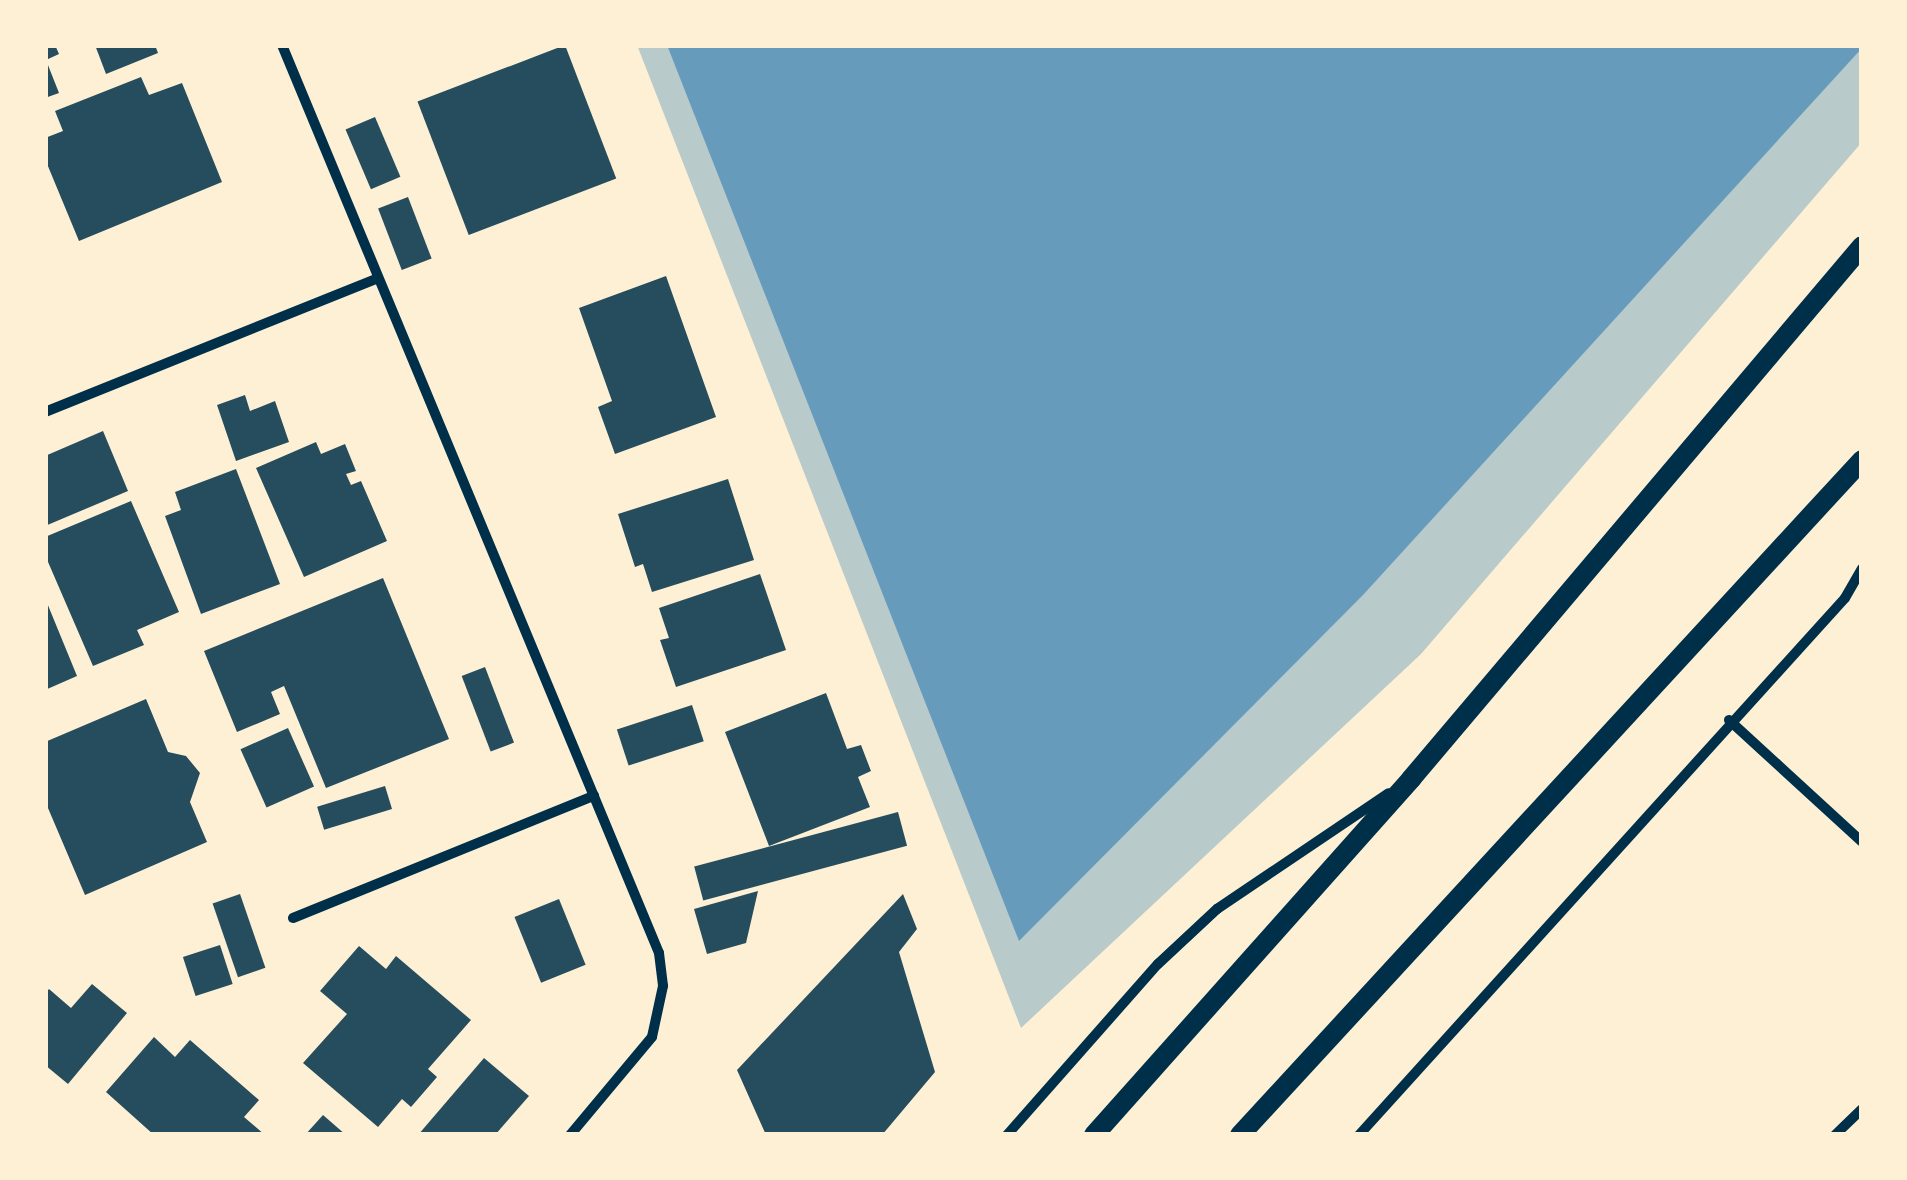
<!DOCTYPE html>
<style>
body{margin:0}
#map{position:relative;width:1907px;height:1180px;overflow:hidden;background:#fdf0d5;font-family:"DejaVu Sans",sans-serif}
div>[style]{position:absolute}
[style*='--x']{left:calc(var(--x)*1px);top:calc(var(--y)*1px);width:calc(var(--w)*1px);rotate:calc(var(--a)*1deg)}
.green>*{inset:0;background:#b9caca}
.water>*{inset:0;background:#669bbc}
.building>*{inset:0;background:#264d5e;transform-origin:0 0}
.minor>*{height:10px;margin:-5px;padding:0 5px;transform-origin:5px;border-radius:5px;background:#003049}
.secondary>*{height:20px;margin:-10px;padding:0 10px;transform-origin:10px;border-radius:10px;background:#003049}
span{translate:-50% -50%;white-space:nowrap;text-align:center;line-height:1.15;-webkit-text-stroke:10px #fdf0d5;paint-order:stroke}
.frame{position:absolute;inset:0;border:48px solid #fdf0d5;pointer-events:none}
</style>
<div id="map">
<div class="green">
<i style="clip-path:polygon(637px 45px,1862px 45px,1862px 142px,1421px 654px,1021px 1028px)"></i>
</div>
<div class="water">
<i style="clip-path:polygon(667px 45px,1862px 45px,1862px 48px,1363px 595px,1019px 941px)"></i>
</div>
<div class="building">
<i style="clip-path:polygon(45px 45px,55px 45px,59px 54px,46px 60px,59px 93px,45px 98px)"></i>
<i style="clip-path:polygon(95px 45px,155px 45px,158px 53px,106px 74px)"></i>
<i style="left:565px;top:45px;width:143px;height:158px;rotate:69deg"></i>
<i style="clip-path:polygon(141px 77px,149px 95px,182px 83px,222px 182px,79px 241px,45px 159px,45px 138px,63px 131px,55px 111px)"></i>
<i style="left:375px;top:117px;width:65px;height:32px;rotate:67deg"></i>
<i style="left:408px;top:197px;width:66px;height:32px;rotate:69deg"></i>
<i style="clip-path:polygon(666px 276px,716px 417px,615px 454px,598px 407px,612px 401px,579px 308px)"></i>
<i style="clip-path:polygon(245px 395px,250px 411px,275px 401px,289px 442px,236px 461px,217px 405px)"></i>
<i style="clip-path:polygon(103px 431px,128px 491px,45px 526px,45px 456px)"></i>
<i style="clip-path:polygon(316px 442px,321px 454px,345px 444px,356px 471px,346px 474px,351px 485px,361px 481px,387px 541px,304px 577px,256px 468px)"></i>
<i style="clip-path:polygon(236px 469px,280px 584px,201px 614px,165px 516px,181px 510px,175px 492px)"></i>
<i style="clip-path:polygon(728px 479px,754px 560px,652px 592px,643px 564px,635px 567px,618px 514px)"></i>
<i style="clip-path:polygon(131px 501px,179px 612px,137px 630px,144px 645px,93px 666px,45px 555px,45px 537px)"></i>
<i style="clip-path:polygon(760px 574px,786px 650px,676px 687px,660px 640px,669px 638px,659px 608px)"></i>
<i style="clip-path:polygon(383px 578px,449px 739px,326px 788px,284px 686px,271px 692px,280px 714px,237px 732px,204px 651px)"></i>
<i style="clip-path:polygon(45px 598px,77px 676px,45px 690px)"></i>
<i style="left:485px;top:667px;width:81px;height:25px;rotate:69deg"></i>
<i style="clip-path:polygon(826px 693px,847px 749px,861px 745px,871px 771px,858px 777px,870px 807px,769px 846px,725px 732px)"></i>
<i style="clip-path:polygon(146px 699px,168px 752px,186px 756px,200px 773px,190px 802px,207px 842px,85px 895px,45px 801px,45px 742px)"></i>
<i style="left:692px;top:705px;width:38px;height:79px;rotate:72deg"></i>
<i style="left:288px;top:728px;width:64px;height:52px;rotate:66deg"></i>
<i style="left:385px;top:786px;width:24px;height:71px;rotate:73deg"></i>
<i style="left:898px;top:812px;width:35px;height:211px;rotate:75deg"></i>
<i style="clip-path:polygon(758px 891px,746px 943px,707px 954px,694px 909px)"></i>
<i style="left:240px;top:894px;width:78px;height:29px;rotate:71deg"></i>
<i style="clip-path:polygon(903px 894px,917px 929px,899px 952px,935px 1072px,882px 1135px,766px 1135px,737px 1070px)"></i>
<i style="left:559px;top:899px;width:71px;height:48px;rotate:68deg"></i>
<i style="left:220px;top:945px;width:41px;height:39px;rotate:72deg"></i>
<i style="clip-path:polygon(359px 946px,386px 969px,396px 956px,471px 1020px,428px 1069px,437px 1077px,411px 1107px,402px 1099px,378px 1127px,303px 1063px,347px 1014px,320px 991px)"></i>
<i style="clip-path:polygon(92px 984px,127px 1013px,68px 1084px,45px 1065px,45px 994px,49px 989px,71px 1008px)"></i>
<i style="clip-path:polygon(154px 1037px,175px 1057px,190px 1040px,259px 1100px,244px 1117px,265px 1135px,154px 1135px,106px 1092px)"></i>
<i style="clip-path:polygon(484px 1058px,529px 1096px,495px 1135px,418px 1135px)"></i>
<i style="clip-path:polygon(323px 1115px,346px 1135px,305px 1135px)"></i>
</div>
<div class="minor">
<i style="--x:282;--y:45;--w:983;--a:67.45"></i>
<i style="--x:659;--y:953;--w:33;--a:83"></i>
<i style="--x:663;--y:986;--w:52;--a:102.2"></i>
<i style="--x:652;--y:1037;--w:128;--a:129.9"></i>
<i style="--x:45;--y:412;--w:359;--a:-21.9"></i>
<i style="--x:1729;--y:720;--w:180;--a:42.5"></i>
<i style="--x:293;--y:918;--w:325;--a:-22.1"></i>
<i style="--x:1007;--y:1135;--w:228;--a:-48.6"></i>
<i style="--x:1158;--y:964;--w:81;--a:-43"></i>
<i style="--x:1217;--y:909;--w:207;--a:-34"></i>
<i style="--x:1359;--y:1135;--w:724;--a:-47.85"></i>
<i style="--x:1845;--y:598;--w:34;--a:-60"></i>
<i style="--x:1835;--y:1135;--w:37;--a:-44"></i>
</div>
<div class="secondary">
<i style="--x:1094;--y:1135;--w:477;--a:-48.3"></i>
<i style="--x:1411;--y:779;--w:698;--a:-49.76"></i>
<i style="--x:1240;--y:1135;--w:918;--a:-47.34"></i>
</div>
<div class="frame"></div>
</div>
